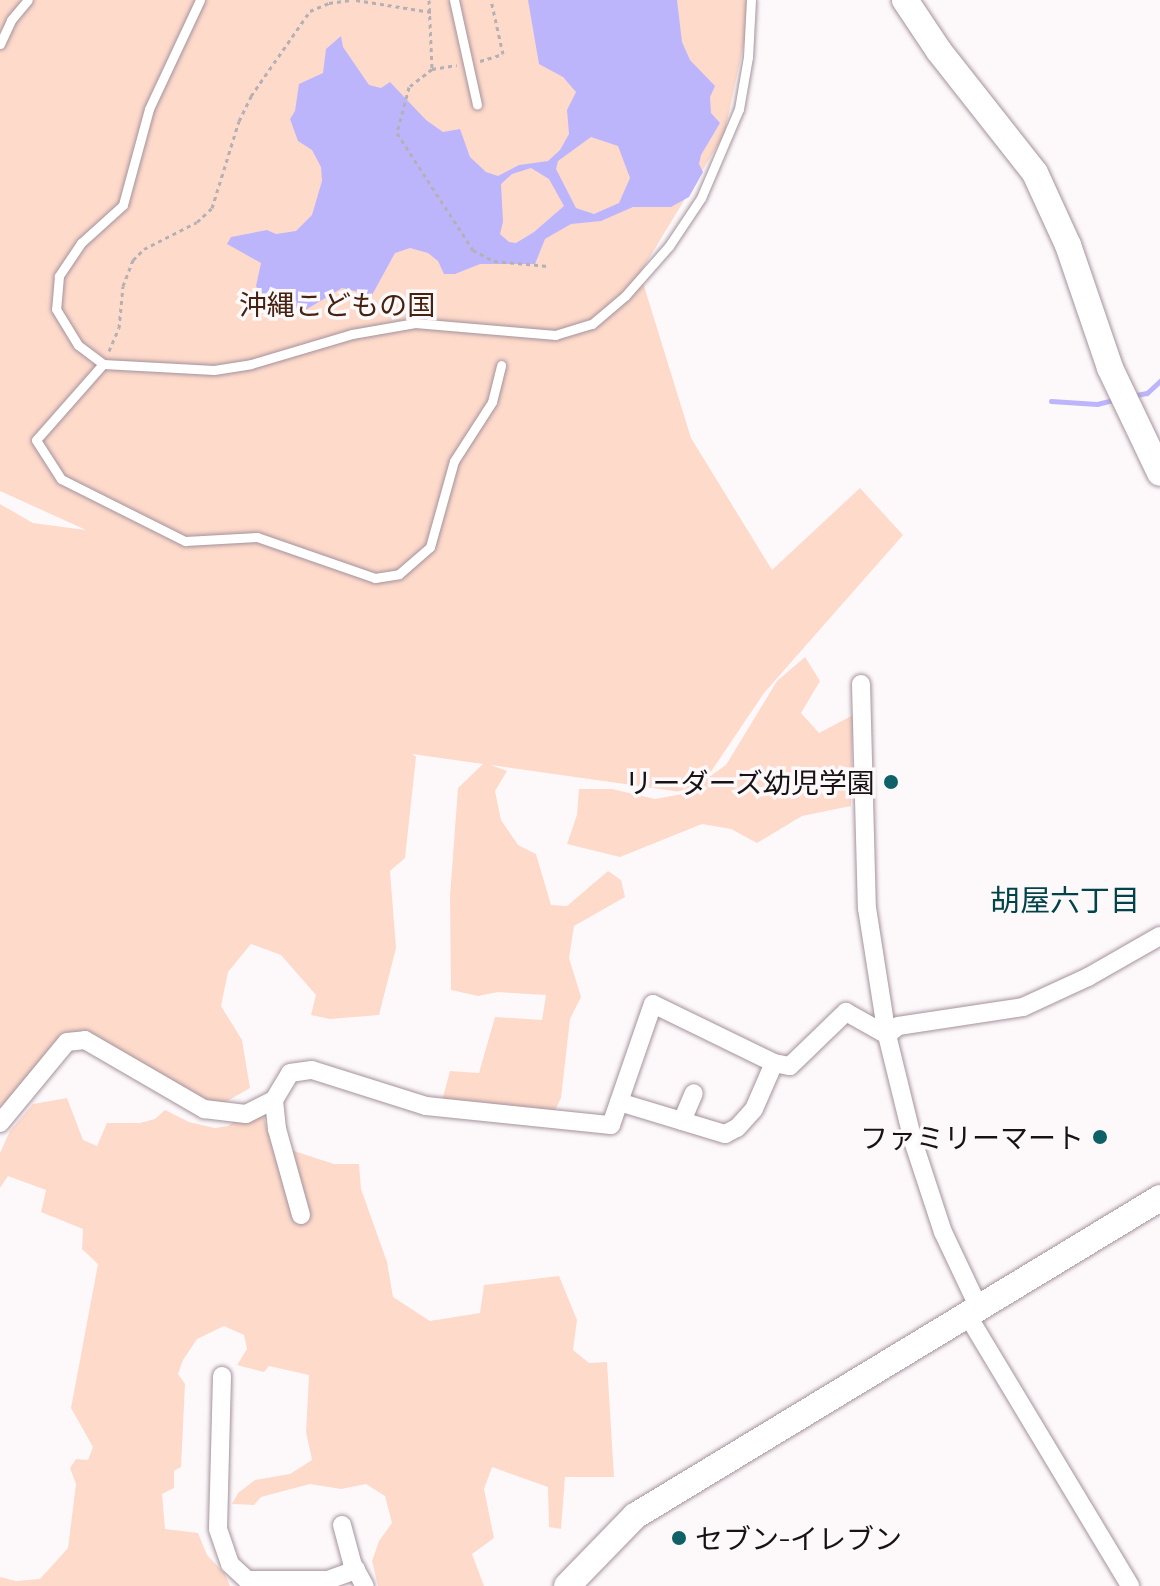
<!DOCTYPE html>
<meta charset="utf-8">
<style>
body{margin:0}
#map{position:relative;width:1160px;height:1586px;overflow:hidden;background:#fdf9fb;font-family:Barlow,"Noto Sans JP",sans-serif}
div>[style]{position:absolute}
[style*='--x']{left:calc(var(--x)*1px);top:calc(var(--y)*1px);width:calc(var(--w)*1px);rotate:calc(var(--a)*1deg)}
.green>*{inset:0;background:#fedacb}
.water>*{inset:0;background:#bdb5fc}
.stream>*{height:5px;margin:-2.5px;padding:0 2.5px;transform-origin:2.5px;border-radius:2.5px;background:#bdb5fc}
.path>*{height:3px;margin-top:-1.5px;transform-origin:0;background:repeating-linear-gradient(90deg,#b5b0b3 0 4px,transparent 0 8px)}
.roads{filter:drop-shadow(0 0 2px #a5929b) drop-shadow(0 0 2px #a5929b)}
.lane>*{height:9px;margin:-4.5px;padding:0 4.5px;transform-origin:4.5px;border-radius:4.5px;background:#fff}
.street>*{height:18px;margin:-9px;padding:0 9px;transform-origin:9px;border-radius:9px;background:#fff}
.secondary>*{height:26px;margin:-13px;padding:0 13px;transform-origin:13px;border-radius:13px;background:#fff}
.dots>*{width:22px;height:22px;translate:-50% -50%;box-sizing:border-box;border:4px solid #fdf9fb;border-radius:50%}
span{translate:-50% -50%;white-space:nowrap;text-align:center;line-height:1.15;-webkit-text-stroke:7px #fdf9fb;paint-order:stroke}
.park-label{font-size:28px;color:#462210}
.poi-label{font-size:28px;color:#181215}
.right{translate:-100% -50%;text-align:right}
.left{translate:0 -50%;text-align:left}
.neighbourhood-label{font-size:30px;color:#004449}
</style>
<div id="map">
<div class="green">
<i style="clip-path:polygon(0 0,747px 0,750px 16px,724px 135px,640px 273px,691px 438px,772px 570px,860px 488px,903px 535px,764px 693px,706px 779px,726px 765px,777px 681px,805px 657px,820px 681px,801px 713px,819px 733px,853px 715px,851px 806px,802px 816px,757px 843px,731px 829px,702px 824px,620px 857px,567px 844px,577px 815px,579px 789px,612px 789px,655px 799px,688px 793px,491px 765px,507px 771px,495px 791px,501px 820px,518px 845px,536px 854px,551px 905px,567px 906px,608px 871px,621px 880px,625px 897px,574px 926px,569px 958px,581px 997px,570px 1019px,561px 1098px,553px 1114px,442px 1101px,450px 1071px,479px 1073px,495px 1017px,542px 1020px,546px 995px,498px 992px,478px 996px,451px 990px,450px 896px,458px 788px,483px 764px,412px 754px,416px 757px,405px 858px,390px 871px,396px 948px,379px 1015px,330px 1019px,311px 1015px,316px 995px,281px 955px,251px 944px,228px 972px,221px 1006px,242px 1040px,250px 1088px,208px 1112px,66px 1035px,0 1114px,0 504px,33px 523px,86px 530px,0 491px)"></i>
<i style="clip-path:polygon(67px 1098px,83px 1140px,97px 1146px,107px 1123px,140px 1123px,155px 1119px,165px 1110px,189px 1122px,215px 1128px,228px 1126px,259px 1104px,298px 1222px,291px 1150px,334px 1164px,359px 1164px,361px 1189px,387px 1262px,393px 1297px,430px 1321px,480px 1313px,484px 1285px,559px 1276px,577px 1320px,573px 1350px,589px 1363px,607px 1362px,614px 1477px,565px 1477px,561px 1529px,549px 1527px,548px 1487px,492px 1467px,484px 1489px,494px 1538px,472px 1554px,484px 1586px,378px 1586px,372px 1561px,379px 1541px,392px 1523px,385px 1496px,366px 1484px,341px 1489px,310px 1484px,261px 1497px,254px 1505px,232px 1504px,238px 1493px,255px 1480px,290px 1474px,312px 1460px,306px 1432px,309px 1375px,269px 1366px,264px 1372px,237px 1365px,247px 1349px,244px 1335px,224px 1326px,197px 1339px,183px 1360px,178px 1374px,185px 1384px,181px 1467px,174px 1471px,174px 1488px,162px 1494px,165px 1529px,198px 1533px,207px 1555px,225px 1574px,230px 1586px,0 1586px,0 1577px,16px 1581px,40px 1579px,68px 1548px,76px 1484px,70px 1468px,76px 1459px,88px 1460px,93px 1447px,71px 1408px,98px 1264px,82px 1249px,83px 1229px,41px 1212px,46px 1190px,8px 1176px,0 1188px,0 1153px,10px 1131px,33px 1104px)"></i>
</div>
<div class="water">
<i style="clip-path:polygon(evenodd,528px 0,677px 0,682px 42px,690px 60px,715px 86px,710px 97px,711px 113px,720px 123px,701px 155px,699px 164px,703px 172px,689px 197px,671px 207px,633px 207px,601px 221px,571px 224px,545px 239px,535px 264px,480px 264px,455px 274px,444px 274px,438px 261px,428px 253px,410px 248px,395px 253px,372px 295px,342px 288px,307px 309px,284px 307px,262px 297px,256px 286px,261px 263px,227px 244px,231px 237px,267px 230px,276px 234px,296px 231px,312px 215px,322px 181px,321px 167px,312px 150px,298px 141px,290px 119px,295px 111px,299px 84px,323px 73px,326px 49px,341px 36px,343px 47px,369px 85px,381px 88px,390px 82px,426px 120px,443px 132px,460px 129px,470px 157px,486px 172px,498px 176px,519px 165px,548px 161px,560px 150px,569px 134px,567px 110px,576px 92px,563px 77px,539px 64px,528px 0,591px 137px,618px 146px,630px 178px,619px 203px,594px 214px,576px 208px,556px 169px,558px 161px,591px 137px,528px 0,531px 168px,549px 179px,564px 206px,534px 232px,516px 243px,509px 242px,500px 234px,503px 222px,501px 184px,512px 174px,531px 168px)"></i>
</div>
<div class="stream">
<i style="--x:1131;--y:396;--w:16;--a:-11"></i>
<i style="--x:1147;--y:393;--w:18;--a:-43"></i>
<i style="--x:1051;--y:401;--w:46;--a:3.7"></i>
<i style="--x:1097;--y:404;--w:21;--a:-14"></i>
</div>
<div class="path">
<i style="--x:356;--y:0;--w:76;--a:9.1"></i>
<i style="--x:429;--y:0;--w:69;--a:87.5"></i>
<i style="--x:432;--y:69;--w:25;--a:-9"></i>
<i style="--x:480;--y:61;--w:24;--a:-17"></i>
<i style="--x:503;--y:54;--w:55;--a:-102.5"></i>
<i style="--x:432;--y:69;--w:29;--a:142"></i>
<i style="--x:409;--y:87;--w:48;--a:104.6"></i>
<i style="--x:397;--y:133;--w:140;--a:57"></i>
<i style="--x:473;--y:250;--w:24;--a:28"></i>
<i style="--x:494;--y:261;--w:54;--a:5.3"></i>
<i style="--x:109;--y:351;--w:25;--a:-67"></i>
<i style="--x:119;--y:328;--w:42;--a:-84.6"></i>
<i style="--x:123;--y:286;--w:28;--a:-69"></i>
<i style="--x:133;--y:260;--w:16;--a:-45"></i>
<i style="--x:144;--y:249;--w:59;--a:-27"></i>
<i style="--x:197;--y:222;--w:21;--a:-43"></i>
<i style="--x:212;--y:208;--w:91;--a:-72.8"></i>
<i style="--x:239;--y:121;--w:28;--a:-64"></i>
<i style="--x:251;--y:96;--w:103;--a:-55.2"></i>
<i style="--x:310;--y:11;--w:21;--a:-23"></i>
<i style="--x:329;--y:3;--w:22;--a:-8"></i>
</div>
<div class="roads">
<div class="lane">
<i style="--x:200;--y:0;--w:120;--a:115.1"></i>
<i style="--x:149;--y:109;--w:99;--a:105.2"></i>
<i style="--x:123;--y:205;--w:57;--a:137.9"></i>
<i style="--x:81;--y:243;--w:40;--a:124"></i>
<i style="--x:59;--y:276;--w:33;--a:95"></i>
<i style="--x:56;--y:309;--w:42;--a:58.6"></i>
<i style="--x:78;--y:345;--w:31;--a:37"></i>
<i style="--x:103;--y:364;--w:111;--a:3.1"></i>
<i style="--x:214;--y:370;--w:37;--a:-9"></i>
<i style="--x:251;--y:364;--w:105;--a:-16.5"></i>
<i style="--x:352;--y:334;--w:64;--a:-9.9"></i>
<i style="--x:415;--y:323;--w:141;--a:4.9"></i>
<i style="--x:555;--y:335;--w:39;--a:-17"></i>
<i style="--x:592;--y:324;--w:43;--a:-40.3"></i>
<i style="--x:625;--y:296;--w:67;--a:-48.7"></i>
<i style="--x:669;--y:246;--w:58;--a:-56.3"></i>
<i style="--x:701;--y:198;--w:97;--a:-66.9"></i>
<i style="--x:739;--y:109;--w:53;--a:-80.2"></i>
<i style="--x:748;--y:57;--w:57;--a:-87"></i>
<i style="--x:454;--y:0;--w:107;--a:77.6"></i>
<i style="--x:0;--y:44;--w:26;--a:-65"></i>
<i style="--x:11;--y:20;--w:26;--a:-50"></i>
<i style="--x:103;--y:364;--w:101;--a:131.4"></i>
<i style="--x:36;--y:440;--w:46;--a:57.3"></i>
<i style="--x:61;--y:479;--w:139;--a:26.6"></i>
<i style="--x:185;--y:541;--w:72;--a:-3.2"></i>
<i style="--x:257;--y:537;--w:125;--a:19.2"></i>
<i style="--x:375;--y:578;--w:24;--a:-9"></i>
<i style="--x:399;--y:574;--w:41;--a:-41.1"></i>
<i style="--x:430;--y:547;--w:89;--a:-74.4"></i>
<i style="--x:454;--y:461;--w:70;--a:-57.2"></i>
<i style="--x:492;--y:402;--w:38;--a:-76"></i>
</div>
<div class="street">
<i style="--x:861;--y:684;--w:224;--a:88.5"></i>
<i style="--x:867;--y:908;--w:129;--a:81.1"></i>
<i style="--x:887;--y:1035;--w:109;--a:76.2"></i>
<i style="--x:913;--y:1141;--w:96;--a:71.8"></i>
<i style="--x:943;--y:1232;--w:84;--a:64.7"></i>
<i style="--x:887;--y:1035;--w:14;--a:-39"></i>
<i style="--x:898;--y:1026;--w:126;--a:-8.6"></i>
<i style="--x:1023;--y:1007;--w:72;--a:-24.8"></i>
<i style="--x:1088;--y:977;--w:83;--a:-29.7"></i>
<i style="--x:619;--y:1102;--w:111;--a:16.8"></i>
<i style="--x:725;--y:1134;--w:13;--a:-27"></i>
<i style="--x:737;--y:1128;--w:25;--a:-48"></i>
<i style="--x:754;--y:1109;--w:50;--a:-66.5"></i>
<i style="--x:682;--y:1121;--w:30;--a:-67"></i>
<i style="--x:0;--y:1123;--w:105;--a:-50.4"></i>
<i style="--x:67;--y:1042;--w:18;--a:-6"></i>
<i style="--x:85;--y:1040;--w:138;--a:30.1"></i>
<i style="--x:204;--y:1109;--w:42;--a:6.8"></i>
<i style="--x:246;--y:1114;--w:31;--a:-27"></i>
<i style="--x:301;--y:1215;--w:89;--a:-105.6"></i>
<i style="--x:277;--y:1129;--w:29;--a:-96"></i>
<i style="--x:274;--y:1100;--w:31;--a:-59"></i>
<i style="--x:290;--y:1073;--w:22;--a:-8"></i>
<i style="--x:312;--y:1070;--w:120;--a:17.5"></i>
<i style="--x:426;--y:1106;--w:186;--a:5.9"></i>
<i style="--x:611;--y:1125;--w:128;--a:-70.9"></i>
<i style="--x:653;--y:1004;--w:135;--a:26"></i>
<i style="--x:774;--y:1063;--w:16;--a:11"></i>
<i style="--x:790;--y:1066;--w:78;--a:-44"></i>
<i style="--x:846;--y:1012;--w:47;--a:29.3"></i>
<i style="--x:968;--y:1316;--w:315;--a:59"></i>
<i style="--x:222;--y:1376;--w:153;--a:91.5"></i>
<i style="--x:218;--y:1529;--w:37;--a:71"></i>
<i style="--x:230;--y:1564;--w:23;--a:43"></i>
<i style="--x:247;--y:1580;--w:81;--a:0"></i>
<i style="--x:328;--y:1580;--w:30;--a:-20"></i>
<i style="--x:342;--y:1525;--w:39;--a:75"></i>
<i style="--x:352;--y:1563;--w:26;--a:61"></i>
</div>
<div class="secondary">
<i style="--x:905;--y:0;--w:61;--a:56.3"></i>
<i style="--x:939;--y:51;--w:155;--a:51.8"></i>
<i style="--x:1035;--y:173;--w:79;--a:65.4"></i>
<i style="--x:1068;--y:245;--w:130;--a:71.1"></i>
<i style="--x:1110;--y:368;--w:116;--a:64.5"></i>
<i style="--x:567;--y:1586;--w:98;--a:-45.8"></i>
<i style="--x:635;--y:1516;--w:614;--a:-31.2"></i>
</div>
</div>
<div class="dots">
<i style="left:891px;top:782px;background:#106167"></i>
<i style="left:1100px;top:1137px;background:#106167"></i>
<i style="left:679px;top:1538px;background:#106167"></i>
</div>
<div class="park-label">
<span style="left:337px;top:304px">沖縄こどもの国</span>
</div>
<div class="poi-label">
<span class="right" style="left:875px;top:782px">リーダーズ幼児学園</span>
<span class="right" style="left:1084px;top:1137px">ファミリーマート</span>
<span class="left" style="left:695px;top:1538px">セブン-イレブン</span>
</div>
<div class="neighbourhood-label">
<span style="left:1065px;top:899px">胡屋六丁目</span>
</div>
</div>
